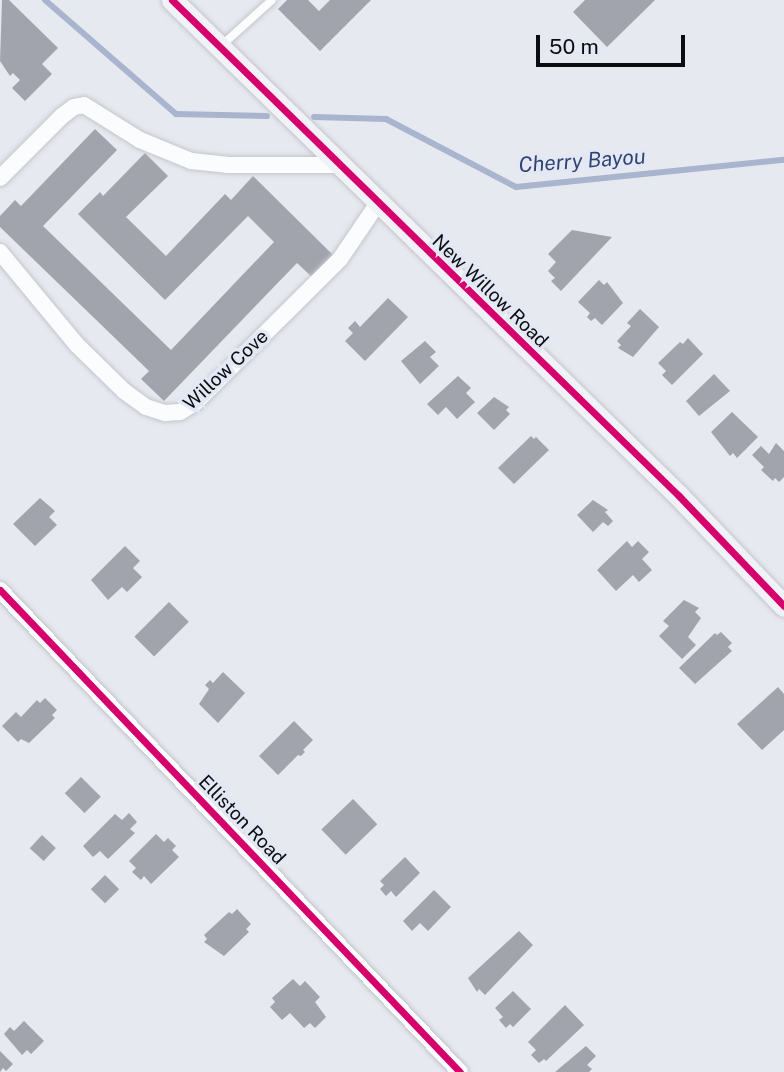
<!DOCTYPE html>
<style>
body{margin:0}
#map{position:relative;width:784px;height:1072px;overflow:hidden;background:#e7e9f0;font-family:"Public Sans",sans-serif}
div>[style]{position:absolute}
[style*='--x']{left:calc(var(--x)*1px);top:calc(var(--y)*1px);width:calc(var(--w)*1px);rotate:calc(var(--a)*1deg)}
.stream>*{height:6px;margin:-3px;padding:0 3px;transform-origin:3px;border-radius:3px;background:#a9b4ce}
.building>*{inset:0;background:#a1a4ad;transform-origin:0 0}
.roads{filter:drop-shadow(0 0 2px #c4c6cb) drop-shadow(0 0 2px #c4c6cb)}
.lane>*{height:8px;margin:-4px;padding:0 4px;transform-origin:4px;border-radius:4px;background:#fbfcfd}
.street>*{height:16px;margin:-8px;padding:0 8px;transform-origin:8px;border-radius:8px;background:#fbfcfd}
.secondary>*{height:21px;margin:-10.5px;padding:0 10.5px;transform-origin:10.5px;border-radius:10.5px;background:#f1f2f8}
.cycleway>*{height:7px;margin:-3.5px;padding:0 3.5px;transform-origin:3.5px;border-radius:3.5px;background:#d6006c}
span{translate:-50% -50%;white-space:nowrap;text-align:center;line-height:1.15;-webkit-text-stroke:7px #e3e8f4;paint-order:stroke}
.street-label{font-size:19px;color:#0b0d10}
.water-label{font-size:21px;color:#314372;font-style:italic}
.scale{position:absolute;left:536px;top:35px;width:149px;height:32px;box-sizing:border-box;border:4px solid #0b0d10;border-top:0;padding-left:9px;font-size:21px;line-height:24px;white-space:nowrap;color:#0b0d10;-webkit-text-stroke:5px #e3e8f4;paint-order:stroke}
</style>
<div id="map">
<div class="stream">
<i style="--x:45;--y:0;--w:174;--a:41"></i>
<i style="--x:176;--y:114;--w:91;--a:1.3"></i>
<i style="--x:314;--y:117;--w:72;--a:1.6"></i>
<i style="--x:386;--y:119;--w:147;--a:27.6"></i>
<i style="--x:516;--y:187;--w:269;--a:-5.8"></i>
</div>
<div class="building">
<i style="clip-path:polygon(2px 0,9px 0,58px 48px,42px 64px,52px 74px,25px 101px,12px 88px,20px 80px,13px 73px,10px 76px,0 61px)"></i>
<i style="clip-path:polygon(287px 0,308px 0,319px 11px,330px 0,371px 0,320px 51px,278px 9px)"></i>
<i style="clip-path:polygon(585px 0,655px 0,607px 47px,573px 12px)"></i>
<i style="clip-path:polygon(95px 129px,117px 150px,43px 226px,171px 350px,274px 242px,248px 216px,165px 300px,78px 214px,100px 192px,103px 196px,145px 153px,168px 176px,126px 217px,166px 256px,225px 194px,231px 200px,253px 176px,333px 255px,312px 277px,297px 263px,164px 401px,141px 379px,149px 371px,0 227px,0 216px,15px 200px,21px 206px)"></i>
<i style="clip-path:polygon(572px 230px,612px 237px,561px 291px,551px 281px,555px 278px,548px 271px,556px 262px,548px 254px)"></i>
<i style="clip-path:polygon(599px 280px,604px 285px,607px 282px,623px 303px,602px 325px,595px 318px,591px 321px,587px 317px,590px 313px,578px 302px)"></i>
<i style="clip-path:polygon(388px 298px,408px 317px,365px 361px,345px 341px,353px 333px,348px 328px,355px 321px,360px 327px)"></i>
<i style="clip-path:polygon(640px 309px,659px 327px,633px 357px,618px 348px,621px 345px,617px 341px,631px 326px,627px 323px)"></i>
<i style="clip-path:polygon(688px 338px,703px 354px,672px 385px,662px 375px,666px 371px,658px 363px,680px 342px,683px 344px)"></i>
<i style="clip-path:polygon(425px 341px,436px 352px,430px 357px,439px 366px,420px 384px,401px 361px)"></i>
<i style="clip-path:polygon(714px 374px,730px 391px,699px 416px,686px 401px)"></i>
<i style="clip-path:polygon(458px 376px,471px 388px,466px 393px,475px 402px,457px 419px,446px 407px,438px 415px,427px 404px)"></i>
<i style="clip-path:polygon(494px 397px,509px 407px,506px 410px,510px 414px,494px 430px,477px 413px)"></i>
<i style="clip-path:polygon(732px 412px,758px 437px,737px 458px,733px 453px,730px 456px,711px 432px)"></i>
<i style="clip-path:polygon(531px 436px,534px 439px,536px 437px,549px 450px,514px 484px,498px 468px)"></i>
<i style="clip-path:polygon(776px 443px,784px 451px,784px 477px,779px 482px,775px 478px,773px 481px,761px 470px,764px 467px,752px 455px,761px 446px,769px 454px)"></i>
<i style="clip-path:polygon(40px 498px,55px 511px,49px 517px,57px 525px,35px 546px,13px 524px)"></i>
<i style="clip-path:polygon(593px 500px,608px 510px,605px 512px,613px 521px,608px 526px,603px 522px,593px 532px,577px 515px)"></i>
<i style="clip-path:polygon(627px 541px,632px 547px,638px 541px,649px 552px,642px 559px,652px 570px,639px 582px,633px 575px,616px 591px,597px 570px)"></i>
<i style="clip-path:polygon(125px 546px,140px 561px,133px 568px,142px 577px,127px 592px,122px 587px,108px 600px,91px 580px)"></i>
<i style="clip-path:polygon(684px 600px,699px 608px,695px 612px,701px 618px,688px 637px,696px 645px,682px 659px,659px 636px,669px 626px,663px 621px)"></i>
<i style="left:169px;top:602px;width:28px;height:49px;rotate:45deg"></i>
<i style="clip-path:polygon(721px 632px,732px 643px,728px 647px,732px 651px,695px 684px,679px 668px,715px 633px,717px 635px)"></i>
<i style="clip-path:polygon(223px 672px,245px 693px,218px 723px,199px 704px,209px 689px,205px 685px,210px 680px,213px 683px)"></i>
<i style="clip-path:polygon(778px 687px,784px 694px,784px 730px,762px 750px,737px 724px)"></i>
<i style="clip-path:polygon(45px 698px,57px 710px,52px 715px,55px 718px,29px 743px,21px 739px,18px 742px,2px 726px,16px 712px,21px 717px,37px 700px,40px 703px)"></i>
<i style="clip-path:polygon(294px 721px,313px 740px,303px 750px,305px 752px,301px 756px,298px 755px,278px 775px,259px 756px)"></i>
<i style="left:81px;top:777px;width:28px;height:23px;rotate:45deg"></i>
<i style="left:353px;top:799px;width:35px;height:44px;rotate:46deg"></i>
<i style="clip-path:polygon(129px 813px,137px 822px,130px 829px,135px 833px,108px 859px,100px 851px,93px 857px,83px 846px,115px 814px,122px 820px)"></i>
<i style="clip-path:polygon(156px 834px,164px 842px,168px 838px,176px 846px,172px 850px,179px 857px,151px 884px,144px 876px,141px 880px,132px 872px,136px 868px,129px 861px)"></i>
<i style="left:42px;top:835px;width:19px;height:18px;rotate:43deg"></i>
<i style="clip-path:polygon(405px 857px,420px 873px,396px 897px,391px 891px,386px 896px,380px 889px,384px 885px,380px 881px)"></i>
<i style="left:105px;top:875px;width:20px;height:20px;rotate:45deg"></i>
<i style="clip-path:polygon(434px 890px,451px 907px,428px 931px,420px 923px,412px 931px,403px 921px)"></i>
<i style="clip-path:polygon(237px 909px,251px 924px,246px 929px,249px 932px,224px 956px,204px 942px,207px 939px,204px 935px,229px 912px,232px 914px)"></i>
<i style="clip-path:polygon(519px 931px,533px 945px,485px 995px,479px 989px,477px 992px,468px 978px)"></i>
<i style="clip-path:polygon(293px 979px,300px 986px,305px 981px,320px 997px,315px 1002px,326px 1017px,315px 1028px,310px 1023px,304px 1028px,290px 1013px,282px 1020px,270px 1007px,275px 1002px,272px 998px)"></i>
<i style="clip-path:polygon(513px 991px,531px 1009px,513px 1027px,510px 1024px,506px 1028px,499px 1020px,503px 1017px,495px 1008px)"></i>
<i style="clip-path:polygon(565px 1005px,584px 1025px,546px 1061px,544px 1059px,539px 1063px,531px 1055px,536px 1050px,528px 1042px)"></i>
<i style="clip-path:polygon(24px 1021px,44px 1041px,31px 1054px,27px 1050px,22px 1055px,4px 1034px,10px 1027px,14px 1031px)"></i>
<i style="clip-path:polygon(586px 1046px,596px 1056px,587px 1065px,592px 1069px,589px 1072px,555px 1072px)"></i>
<i style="clip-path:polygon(0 1051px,13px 1064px,6px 1071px,3px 1068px,0 1072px)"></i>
</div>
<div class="roads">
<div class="lane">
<i style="--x:222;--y:45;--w:67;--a:-42"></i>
</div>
<div class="street">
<i style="--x:0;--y:178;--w:88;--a:-45"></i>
<i style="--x:62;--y:116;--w:15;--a:-37"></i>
<i style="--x:74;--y:107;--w:10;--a:-11"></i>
<i style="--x:84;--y:105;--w:66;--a:32"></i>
<i style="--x:140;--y:140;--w:55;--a:22.4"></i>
<i style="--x:191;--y:161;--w:36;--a:6"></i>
<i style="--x:227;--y:165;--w:113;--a:0"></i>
<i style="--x:0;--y:252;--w:119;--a:50.4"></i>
<i style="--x:76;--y:344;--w:67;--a:44.4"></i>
<i style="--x:124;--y:391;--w:27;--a:36"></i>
<i style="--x:146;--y:407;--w:20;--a:18"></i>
<i style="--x:165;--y:413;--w:15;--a:-4"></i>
<i style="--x:180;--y:412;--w:17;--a:-31"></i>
<i style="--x:195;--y:403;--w:204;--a:-44.8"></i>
<i style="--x:340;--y:259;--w:68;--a:-55.8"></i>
<i style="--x:0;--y:590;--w:666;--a:46.34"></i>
</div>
<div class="secondary">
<i style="--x:172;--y:0;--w:709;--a:44.37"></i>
<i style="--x:679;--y:496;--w:152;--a:46.3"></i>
</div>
</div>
<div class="cycleway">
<i style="--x:172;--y:0;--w:709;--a:44.37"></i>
<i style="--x:679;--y:496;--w:152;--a:46.3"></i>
<i style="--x:0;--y:590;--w:666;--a:46.34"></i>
</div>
<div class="street-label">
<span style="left:490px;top:291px;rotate:44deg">New Willow Road</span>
<span style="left:226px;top:370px;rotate:-43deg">Willow Cove</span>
<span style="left:242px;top:820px;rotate:46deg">Elliston Road</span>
</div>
<div class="water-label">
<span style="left:582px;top:161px;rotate:-4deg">Cherry Bayou</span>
</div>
<div class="scale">50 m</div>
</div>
